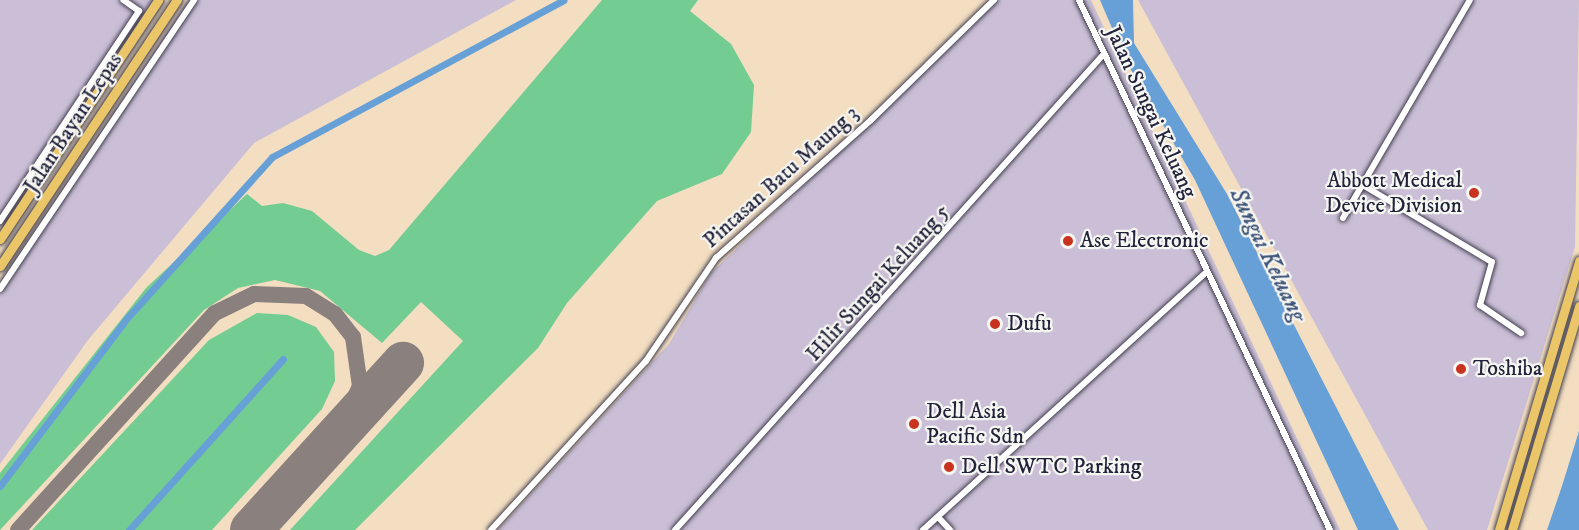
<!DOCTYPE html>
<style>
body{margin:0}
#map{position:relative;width:1579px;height:530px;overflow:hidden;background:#f3dec1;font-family:"IM FELL DW Pica",serif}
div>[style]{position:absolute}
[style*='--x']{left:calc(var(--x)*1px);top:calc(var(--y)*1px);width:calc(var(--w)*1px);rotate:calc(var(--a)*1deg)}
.industrial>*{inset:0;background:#cabfd6}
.green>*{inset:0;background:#73cc92}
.water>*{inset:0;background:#67a0d6}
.canal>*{height:7px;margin:-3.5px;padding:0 3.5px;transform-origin:3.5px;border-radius:3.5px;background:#67a0d6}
.taxiway>*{height:16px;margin:-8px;padding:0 8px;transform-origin:8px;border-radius:8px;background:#8a807e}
.runway>*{height:42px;margin:-21px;padding:0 21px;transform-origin:21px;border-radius:21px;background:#8a807e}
.roads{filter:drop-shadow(0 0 2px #413e4f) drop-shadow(0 0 2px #413e4f)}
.minor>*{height:6px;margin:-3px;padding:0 3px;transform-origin:3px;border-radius:3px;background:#fff}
.highway>*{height:9px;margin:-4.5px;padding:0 4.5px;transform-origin:4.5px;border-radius:4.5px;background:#ebc669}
.dots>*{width:16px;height:16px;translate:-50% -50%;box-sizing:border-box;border:3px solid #f6f6f2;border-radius:50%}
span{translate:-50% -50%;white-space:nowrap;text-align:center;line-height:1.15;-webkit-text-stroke:4.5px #f6f6f2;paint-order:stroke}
.street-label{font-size:22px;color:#22223b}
.poi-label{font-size:22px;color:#22223b}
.right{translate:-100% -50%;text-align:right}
.left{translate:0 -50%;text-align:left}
.water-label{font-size:24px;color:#3e5479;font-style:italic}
</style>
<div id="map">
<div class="industrial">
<i style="clip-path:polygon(0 0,154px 0,0 227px)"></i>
<i style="clip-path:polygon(188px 0,516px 0,254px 143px,88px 340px,0 464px,0 283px)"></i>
<i style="clip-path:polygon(998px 0,1091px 0,1340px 530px,498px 530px,669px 344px,711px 273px)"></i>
<i style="clip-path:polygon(1138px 0,1579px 0,1575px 247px,1487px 530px,1428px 530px)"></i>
</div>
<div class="green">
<i style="clip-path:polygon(602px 0,698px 0,690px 11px,731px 44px,754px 85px,751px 132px,722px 174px,657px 201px,567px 303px,538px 348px,355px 530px,290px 530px,463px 341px,421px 302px,382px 343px,320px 291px,275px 280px,238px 288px,204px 310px,0 530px,0 473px,146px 288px,247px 194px,262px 206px,283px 203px,312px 211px,359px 250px,375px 256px,389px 250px)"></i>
<i style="clip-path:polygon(257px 313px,288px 315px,316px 327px,334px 352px,335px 381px,322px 409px,212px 530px,32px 530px,209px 340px)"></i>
</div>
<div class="water">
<i style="clip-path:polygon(1100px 0,1133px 0,1134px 43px,1227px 194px,1399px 530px,1358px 530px,1195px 180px,1127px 63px)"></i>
<i style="clip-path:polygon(1579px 431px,1579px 530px,1547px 530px,1562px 486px)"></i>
</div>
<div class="canal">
<i style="--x:0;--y:486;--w:212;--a:-52.9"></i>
<i style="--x:128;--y:317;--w:215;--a:-48"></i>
<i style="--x:272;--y:157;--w:331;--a:-28.3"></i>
<i style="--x:129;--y:530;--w:230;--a:-48"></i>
</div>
<div class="taxiway">
<i style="--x:18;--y:530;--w:293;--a:-47.8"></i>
<i style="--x:215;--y:313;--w:43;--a:-26"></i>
<i style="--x:254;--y:294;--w:52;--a:2.2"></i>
<i style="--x:306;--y:296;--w:34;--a:32"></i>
<i style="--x:335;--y:314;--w:29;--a:52"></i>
<i style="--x:353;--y:337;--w:49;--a:81.9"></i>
<i style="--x:360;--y:386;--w:55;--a:114.7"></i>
</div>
<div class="runway">
<i style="--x:251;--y:530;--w:226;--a:-47.7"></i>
</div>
<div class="roads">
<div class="minor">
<i style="--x:1079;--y:0;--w:586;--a:64.66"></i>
<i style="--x:1361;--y:184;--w:152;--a:30.8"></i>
<i style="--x:1492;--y:262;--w:45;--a:105.6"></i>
<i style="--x:1480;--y:305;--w:50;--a:34.3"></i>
<i style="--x:1343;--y:218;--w:252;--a:-59.8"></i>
<i style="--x:0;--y:221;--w:252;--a:-56.5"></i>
<i style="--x:139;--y:11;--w:19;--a:-145"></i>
<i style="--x:0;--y:289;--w:348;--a:-56.1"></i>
<i style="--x:938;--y:517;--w:18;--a:47"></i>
<i style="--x:491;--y:530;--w:229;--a:-47.5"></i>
<i style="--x:646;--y:361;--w:125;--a:-55.8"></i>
<i style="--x:716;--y:258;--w:208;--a:-41.7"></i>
<i style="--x:871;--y:120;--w:172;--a:-44.3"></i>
<i style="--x:675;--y:530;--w:639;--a:-47.98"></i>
<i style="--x:923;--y:530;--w:384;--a:-42.3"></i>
</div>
<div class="highway">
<i style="--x:0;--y:239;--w:287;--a:-56.5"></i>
<i style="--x:0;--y:266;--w:320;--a:-56.4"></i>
<i style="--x:1499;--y:530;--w:281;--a:-73.4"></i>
<i style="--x:1512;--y:530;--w:234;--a:-73.3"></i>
</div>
</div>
<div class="dots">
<i style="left:1474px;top:193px;background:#c8321e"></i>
<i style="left:1068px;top:241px;background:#c8321e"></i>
<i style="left:995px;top:324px;background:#c8321e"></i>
<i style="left:1461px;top:369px;background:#c8321e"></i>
<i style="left:914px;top:424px;background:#c8321e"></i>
<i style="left:949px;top:467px;background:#c8321e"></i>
</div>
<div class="street-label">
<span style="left:1151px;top:112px;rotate:65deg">Jalan Sungai Keluang</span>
<span style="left:73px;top:123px;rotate:-57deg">Jalan Bayan Lepas</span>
<span style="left:781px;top:177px;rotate:-42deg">Pintasan Batu Maung 3</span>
<span style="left:878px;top:283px;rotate:-48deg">Hilir Sungai Keluang 5</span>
</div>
<div class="poi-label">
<span class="right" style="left:1462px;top:193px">Abbott Medical<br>Device Division</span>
<span class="left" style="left:1080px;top:241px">Ase Electronic</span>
<span class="left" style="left:1007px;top:324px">Dufu</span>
<span class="left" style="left:1473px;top:369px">Toshiba</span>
<span class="left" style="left:926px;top:424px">Dell Asia<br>Pacific Sdn</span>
<span class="left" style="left:961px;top:467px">Dell SWTC Parking</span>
</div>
<div class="water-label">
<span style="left:1267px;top:255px;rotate:64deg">Sungai Keluang</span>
</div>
</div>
